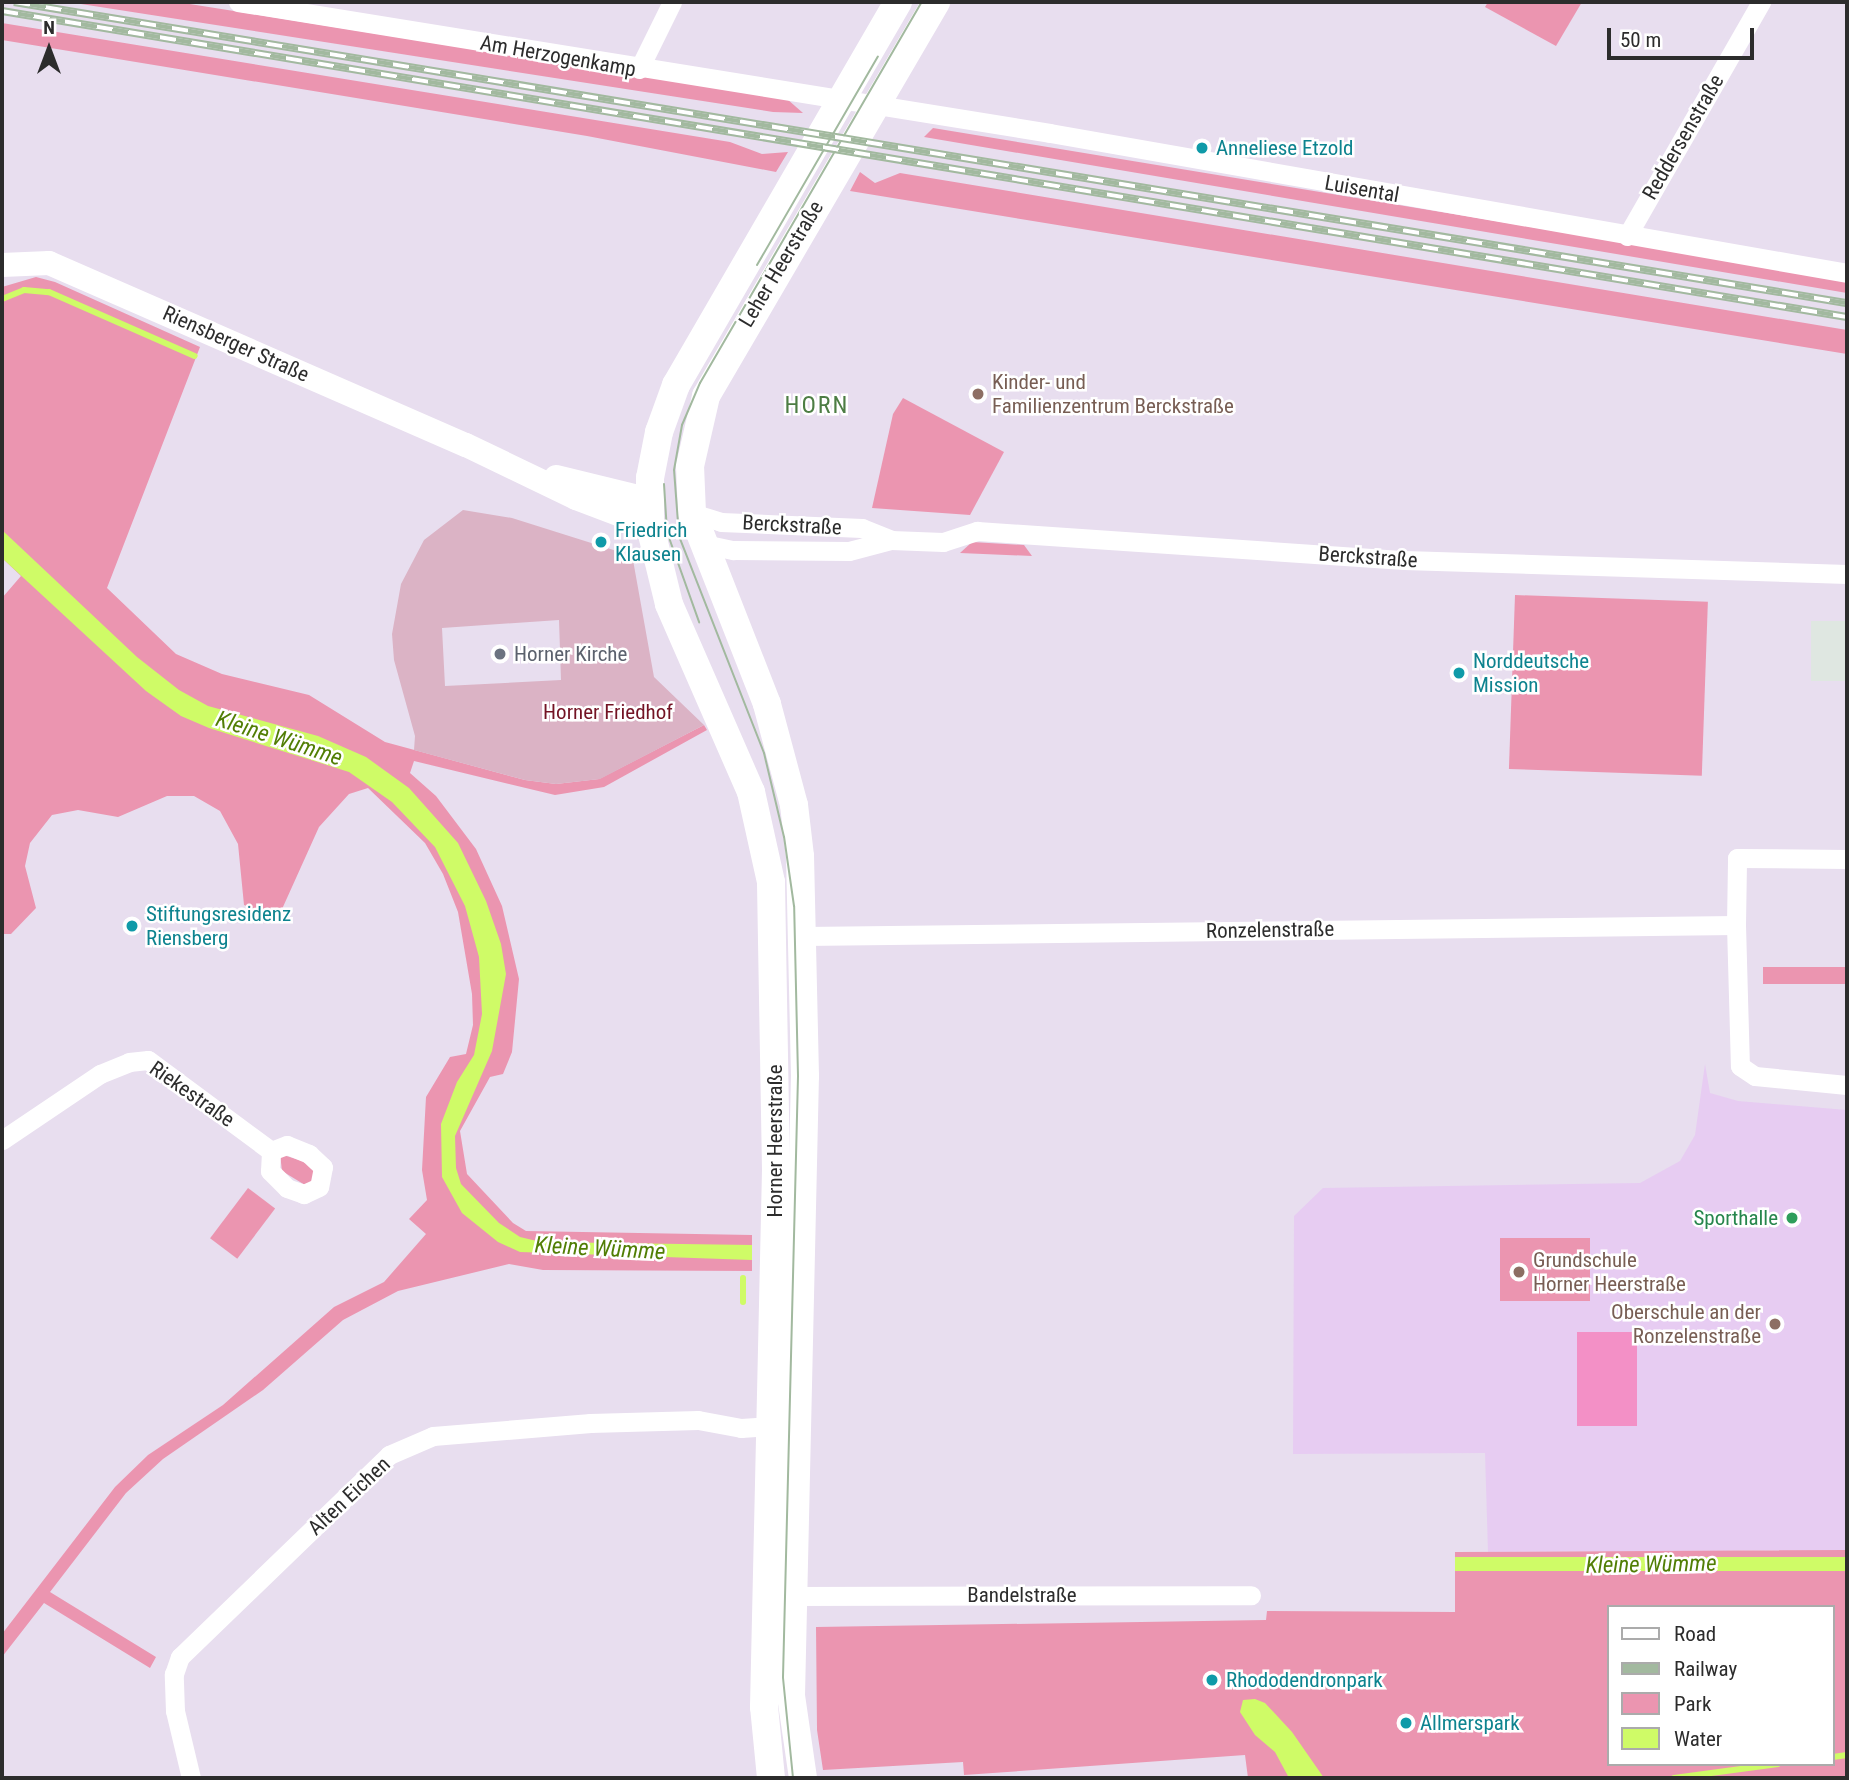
<!DOCTYPE html>
<meta charset="utf-8">
<style>
body{margin:0}
#map{position:relative;width:1849px;height:1780px;overflow:hidden;background:#e8deef;font-family:"Roboto Condensed",sans-serif}
div>[style]{position:absolute}
[style*='--x']{left:calc(var(--x)*1px);top:calc(var(--y)*1px);width:calc(var(--w)*1px);rotate:calc(var(--a)*1deg)}
.industrial>*{inset:0;background:#dfe7e1;transform-origin:0 0}
.education>*{inset:0;background:#e7ccf2}
.green>*{inset:0;background:#eb95b0;transform-origin:0 0}
.cemetery>*{inset:0;background:#dbb3c5}
.pitch>*{inset:0;background:#f390c6;transform-origin:0 0}
.water>*{inset:0;background:#cffb67;transform-origin:0 0}
.stream>*{height:6px;margin:-3px;padding:0 3px;transform-origin:3px;border-radius:3px;background:#cffb67}
.minor>*{height:19px;margin:-9.5px;padding:0 9.5px;transform-origin:9.5px;border-radius:9.5px;background:#fff}
.tertiary>*{height:24px;margin:-12px;padding:0 12px;transform-origin:12px;border-radius:12px;background:#fff}
.secondary>*{height:28px;margin:-14px;padding:0 14px;transform-origin:14px;border-radius:14px;background:#fff}
.tram>*{height:2px;margin:-1px;padding:0 1px;transform-origin:1px;border-radius:1px;background:#a2b99f}
.rail>*{height:8px;margin-top:-4px;transform-origin:0;background:repeating-linear-gradient(90deg,#fff 0 16px,#a2b99f 0 32px);box-sizing:border-box;border-block:2px solid #a2b99f}
.dots>*{width:19px;height:19px;translate:-50% -50%;box-sizing:border-box;border:4px solid #fff;border-radius:50%}
span{translate:-50% -50%;white-space:nowrap;text-align:center;line-height:1.15;-webkit-text-stroke:5px #fff;paint-order:stroke}
.street-label{font-size:21px;color:#2c2c2c}
.culture-label{font-size:21px;color:#0d838f}
.left{translate:0 -50%;text-align:left}
.education-label{font-size:21px;color:#785e54}
.right{translate:-100% -50%;text-align:right}
.worship-label{font-size:21px;color:#5b616d}
.park-label{font-size:21px;color:#731324}
.leisure-label{font-size:21px;color:#27864d}
.water-label{font-size:23px;color:#517e05;font-style:italic}
.quarter-label{font-size:24px;color:#4d7d44;letter-spacing:2px}
.frame{position:absolute;inset:0;border:4px solid #2c2c2c;pointer-events:none}
.legend{position:absolute;left:1607px;top:1605px;width:228px;height:161px;box-sizing:border-box;background:#fff;border:2px solid #ababab;margin:0;padding:9px 12px;list-style:none;font-size:21px;color:#2c2c2c}
.legend li{display:flex;align-items:center;gap:14px;height:35px}
.legend b{width:35px;border:2px solid #ababab}
.north{position:absolute;left:14px;top:14px;width:70px;height:70px;-webkit-text-stroke:5px #fff;paint-order:stroke;rotate:0deg;font-size:19px;font-weight:700;line-height:28px;text-align:center;color:#2c2c2c}
.north::after{content:'';display:block;margin:auto;width:24px;height:32px;background:#2c2c2c;clip-path:polygon(50% 0,100% 100%,50% 72%,0 100%)}
.scale{position:absolute;left:1607px;top:28px;width:147px;height:32px;box-sizing:border-box;border:4px solid #2c2c2c;border-top:0;padding-left:9px;font-size:21px;line-height:24px;white-space:nowrap;color:#2c2c2c;-webkit-text-stroke:5px #fff;paint-order:stroke}
</style>
<div id="map">
<div class="industrial">
<i style="left:1811px;top:621px;width:36px;height:60px"></i>
</div>
<div class="education">
<i style="clip-path:polygon(1705px 1064px,1710px 1093px,1738px 1101px,1847px 1110px,1847px 1550px,1488px 1552px,1485px 1453px,1293px 1454px,1294px 1216px,1323px 1188px,1640px 1183px,1680px 1161px,1695px 1135px)"></i>
</div>
<div class="green">
<i style="clip-path:polygon(68px 2px,177px 2px,787px 99px,803px 113px,773px 112px)"></i>
<i style="clip-path:polygon(1488px 2px,1582px 2px,1556px 46px,1485px 7px)"></i>
<i style="clip-path:polygon(2px 23px,730px 142px,762px 154px,788px 152px,776px 172px,587px 136px,2px 40px)"></i>
<i style="clip-path:polygon(933px 128px,1847px 279px,1847px 293px,924px 137px)"></i>
<i style="clip-path:polygon(860px 172px,875px 183px,900px 173px,1847px 330px,1847px 354px,850px 191px)"></i>
<i style="clip-path:polygon(36px 277px,55px 282px,200px 347px,107px 588px,176px 654px,222px 674px,309px 695px,385px 742px,525px 780px,556px 784px,599px 779px,704px 725px,707px 730px,604px 787px,555px 795px,414px 761px,410px 773px,436px 796px,476px 849px,502px 906px,519px 979px,512px 1052px,503px 1074px,490px 1077px,460px 1131px,467px 1174px,513px 1223px,526px 1231px,752px 1235px,752px 1271px,543px 1270px,509px 1264px,398px 1291px,343px 1320px,263px 1390px,163px 1459px,126px 1493px,50px 1592px,156px 1657px,150px 1668px,44px 1603px,2px 1657px,2px 1634px,115px 1487px,148px 1455px,223px 1405px,334px 1307px,384px 1282px,426px 1234px,409px 1219px,427px 1200px,422px 1170px,426px 1097px,450px 1057px,466px 1054px,473px 1025px,472px 994px,458px 912px,443px 874px,425px 843px,368px 788px,349px 794px,319px 827px,278px 918px,244px 905px,238px 844px,220px 811px,194px 796px,167px 796px,118px 817px,78px 810px,52px 815px,30px 843px,25px 866px,36px 908px,11px 934px,2px 934px,2px 598px,21px 576px,2px 558px,2px 287px)"></i>
<i style="clip-path:polygon(903px 398px,1004px 452px,970px 515px,872px 508px,893px 414px)"></i>
<i style="clip-path:polygon(972px 542px,1024px 545px,1032px 556px,960px 553px)"></i>
<i style="left:1515px;top:595px;width:193px;height:174px;rotate:2deg"></i>
<i style="left:1763px;top:967px;width:84px;height:17px"></i>
<i style="clip-path:polygon(280px 1154px,309px 1163px,315px 1173px,312px 1181px,305px 1185px,282px 1171px)"></i>
<i style="left:248px;top:1188px;width:34px;height:63px;rotate:37deg"></i>
<i style="left:1500px;top:1238px;width:90px;height:63px"></i>
<i style="clip-path:polygon(evenodd,1847px 1550px,1847px 1778px,1248px 1778px,1245px 1755px,964px 1775px,963px 1762px,823px 1770px,817px 1730px,816px 1627px,1266px 1620px,1267px 1611px,1455px 1612px,1455px 1552px,1847px 1550px,1609px 1607px,1833px 1607px,1833px 1764px,1609px 1764px,1609px 1607px)"></i>
</div>
<div class="cemetery">
<i style="clip-path:polygon(evenodd,463px 510px,512px 518px,623px 553px,633px 560px,654px 677px,704px 725px,600px 779px,556px 784px,525px 780px,414px 750px,415px 736px,394px 660px,392px 634px,401px 584px,424px 540px,463px 510px,559px 620px,561px 680px,445px 686px,442px 628px,559px 620px)"></i>
</div>
<div class="pitch">
<i style="left:1577px;top:1332px;width:60px;height:94px"></i>
</div>
<div class="water">
<i style="clip-path:polygon(2px 530px,137px 657px,179px 690px,208px 706px,318px 736px,366px 757px,409px 788px,458px 843px,486px 901px,501px 944px,506px 974px,492px 1051px,455px 1136px,456px 1168px,461px 1184px,499px 1223px,520px 1237px,541px 1242px,752px 1245px,752px 1260px,520px 1252px,498px 1242px,462px 1213px,442px 1177px,441px 1124px,457px 1082px,474px 1055px,482px 1014px,479px 957px,465px 906px,435px 847px,392px 802px,349px 772px,209px 728px,181px 716px,146px 691px,2px 558px)"></i>
<i style="left:1847px;top:1557px;width:14px;height:392px;rotate:90deg"></i>
<i style="clip-path:polygon(1255px 1699px,1265px 1703px,1292px 1732px,1324px 1778px,1289px 1778px,1275px 1752px,1255px 1735px,1240px 1712px,1243px 1700px)"></i>
</div>
<div class="stream">
<i style="--x:2;--y:299;--w:24;--a:-22"></i>
<i style="--x:24;--y:290;--w:25;--a:5"></i>
<i style="--x:49;--y:292;--w:159;--a:23.7"></i>
<i style="--x:743;--y:1302;--w:24;--a:-90"></i>
<i style="--x:1833;--y:1757;--w:14;--a:-8"></i>
<i style="--x:1674;--y:1778;--w:105;--a:-7.7"></i>
</div>
<div class="minor">
<i style="--x:238;--y:2;--w:822;--a:9.16"></i>
<i style="--x:1050;--y:133;--w:809;--a:9.96"></i>
<i style="--x:639;--y:69;--w:75;--a:-63.8"></i>
<i style="--x:1627;--y:236;--w:270;--a:-60.2"></i>
<i style="--x:692;--y:513;--w:30;--a:17"></i>
<i style="--x:721;--y:522;--w:141;--a:2.4"></i>
<i style="--x:862;--y:528;--w:31;--a:22"></i>
<i style="--x:704;--y:544;--w:30;--a:12"></i>
<i style="--x:733;--y:550;--w:116;--a:0.5"></i>
<i style="--x:849;--y:551;--w:43;--a:-14.7"></i>
<i style="--x:891;--y:540;--w:52;--a:2.2"></i>
<i style="--x:943;--y:542;--w:36;--a:-18"></i>
<i style="--x:977;--y:531;--w:428;--a:3.9"></i>
<i style="--x:1404;--y:560;--w:443;--a:1.8"></i>
<i style="--x:1736;--y:925;--w:141;--a:88.4"></i>
<i style="--x:1740;--y:1066;--w:18;--a:34"></i>
<i style="--x:1755;--y:1076;--w:92;--a:5.6"></i>
<i style="--x:804;--y:936;--w:932;--a:-0.68"></i>
<i style="--x:1736;--y:925;--w:67;--a:-89.1"></i>
<i style="--x:1737;--y:858;--w:110;--a:0.5"></i>
<i style="--x:2;--y:1140;--w:118;--a:-34"></i>
<i style="--x:100;--y:1074;--w:31;--a:-22"></i>
<i style="--x:129;--y:1062;--w:19;--a:-6"></i>
<i style="--x:148;--y:1060;--w:153;--a:36.5"></i>
<i style="--x:287;--y:1145;--w:24;--a:22"></i>
<i style="--x:309;--y:1154;--w:19;--a:43"></i>
<i style="--x:323;--y:1167;--w:20;--a:101"></i>
<i style="--x:319;--y:1187;--w:17;--a:155"></i>
<i style="--x:304;--y:1194;--w:18;--a:-161"></i>
<i style="--x:287;--y:1188;--w:24;--a:-135"></i>
<i style="--x:270;--y:1171;--w:20;--a:-87"></i>
<i style="--x:271;--y:1151;--w:17;--a:-21"></i>
<i style="--x:792;--y:1596;--w:459;--a:-0.1"></i>
<i style="--x:191;--y:1778;--w:69;--a:-103.4"></i>
<i style="--x:175;--y:1711;--w:37;--a:-92"></i>
<i style="--x:174;--y:1674;--w:18;--a:-71"></i>
<i style="--x:180;--y:1657;--w:291;--a:-44"></i>
<i style="--x:389;--y:1455;--w:48;--a:-23.4"></i>
<i style="--x:433;--y:1436;--w:158;--a:-4.7"></i>
<i style="--x:590;--y:1423;--w:108;--a:-1.6"></i>
<i style="--x:698;--y:1420;--w:44;--a:10.5"></i>
<i style="--x:741;--y:1428;--w:28;--a:-4"></i>
</div>
<div class="tertiary">
<i style="--x:2;--y:265;--w:47;--a:-2.4"></i>
<i style="--x:49;--y:263;--w:455;--a:23.6"></i>
<i style="--x:466;--y:445;--w:122;--a:25.7"></i>
<i style="--x:576;--y:498;--w:79;--a:20.7"></i>
<i style="--x:556;--y:477;--w:97;--a:13.7"></i>
</div>
<div class="secondary">
<i style="--x:771;--y:1778;--w:71;--a:-95.6"></i>
<i style="--x:764;--y:1707;--w:537;--a:-88.72"></i>
<i style="--x:776;--y:1170;--w:288;--a:-91"></i>
<i style="--x:771;--y:882;--w:92;--a:-102.5"></i>
<i style="--x:751;--y:792;--w:205;--a:-113.6"></i>
<i style="--x:669;--y:604;--w:80;--a:-103.7"></i>
<i style="--x:650;--y:526;--w:48;--a:-90"></i>
<i style="--x:650;--y:478;--w:47;--a:-78.9"></i>
<i style="--x:659;--y:432;--w:50;--a:-70.1"></i>
<i style="--x:676;--y:385;--w:443;--a:-59.9"></i>
<i style="--x:803;--y:1778;--w:83;--a:-98.3"></i>
<i style="--x:791;--y:1696;--w:620;--a:-88.71"></i>
<i style="--x:805;--y:1076;--w:220;--a:-91.3"></i>
<i style="--x:800;--y:856;--w:51;--a:-96.7"></i>
<i style="--x:794;--y:805;--w:105;--a:-105"></i>
<i style="--x:767;--y:704;--w:205;--a:-111.4"></i>
<i style="--x:692;--y:513;--w:47;--a:-92.4"></i>
<i style="--x:690;--y:466;--w:72;--a:-77.1"></i>
<i style="--x:706;--y:396;--w:456;--a:-59.7"></i>
</div>
<div class="tram">
<i style="--x:757;--y:265;--w:241;--a:-59.9"></i>
<i style="--x:664;--y:484;--w:48;--a:86.4"></i>
<i style="--x:667;--y:532;--w:96;--a:70.4"></i>
<i style="--x:793;--y:1778;--w:101;--a:-95.7"></i>
<i style="--x:783;--y:1677;--w:601;--a:-88.57"></i>
<i style="--x:798;--y:1076;--w:170;--a:-91.3"></i>
<i style="--x:794;--y:906;--w:70;--a:-98.2"></i>
<i style="--x:784;--y:837;--w:86;--a:-103.4"></i>
<i style="--x:764;--y:753;--w:233;--a:-111.4"></i>
<i style="--x:679;--y:536;--w:66;--a:-94.3"></i>
<i style="--x:674;--y:470;--w:46;--a:-79.9"></i>
<i style="--x:682;--y:425;--w:46;--a:-66.8"></i>
<i style="--x:700;--y:383;--w:441;--a:-59.8"></i>
</div>
<div class="rail">
<i style="--x:14;--y:2;--w:1858;--a:9.33"></i>
<i style="--x:2;--y:11;--w:1870;--a:9.42"></i>
</div>
<div class="dots">
<i style="left:1202px;top:148px;background:#0f9aa8"></i>
<i style="left:978px;top:394px;background:#8d6e63"></i>
<i style="left:601px;top:542px;background:#0f9aa8"></i>
<i style="left:500px;top:654px;background:#6b7280"></i>
<i style="left:1459px;top:673px;background:#0f9aa8"></i>
<i style="left:132px;top:926px;background:#0f9aa8"></i>
<i style="left:1792px;top:1218px;background:#2e9e5b"></i>
<i style="left:1519px;top:1272px;background:#8d6e63"></i>
<i style="left:1775px;top:1324px;background:#8d6e63"></i>
<i style="left:1212px;top:1680px;background:#0f9aa8"></i>
<i style="left:1406px;top:1723px;background:#0f9aa8"></i>
</div>
<div class="street-label">
<span style="left:558px;top:56px;rotate:10deg">Am Herzogenkamp</span>
<span style="left:1683px;top:137px;rotate:-60deg">Reddersenstraße</span>
<span style="left:1362px;top:189px;rotate:10deg">Luisental</span>
<span style="left:781px;top:264px;rotate:-59deg">Leher Heerstraße</span>
<span style="left:236px;top:344px;rotate:24deg">Riensberger Straße</span>
<span style="left:792px;top:525px;rotate:3deg">Berckstraße</span>
<span style="left:1368px;top:557px;rotate:4deg">Berckstraße</span>
<span style="left:1270px;top:930px;rotate:-1deg">Ronzelenstraße</span>
<span style="left:192px;top:1094px;rotate:35deg">Riekestraße</span>
<span style="left:775px;top:1141px;rotate:-90deg">Horner Heerstraße</span>
<span style="left:349px;top:1496px;rotate:-43deg">Alten Eichen</span>
<span style="left:1022px;top:1595px">Bandelstraße</span>
</div>
<div class="culture-label">
<span class="left" style="left:1216px;top:148px">Anneliese Etzold</span>
<span class="left" style="left:615px;top:542px">Friedrich<br>Klausen</span>
<span class="left" style="left:1473px;top:673px">Norddeutsche<br>Mission</span>
<span class="left" style="left:146px;top:926px">Stiftungsresidenz<br>Riensberg</span>
<span class="left" style="left:1226px;top:1680px">Rhododendronpark</span>
<span class="left" style="left:1420px;top:1723px">Allmerspark</span>
</div>
<div class="education-label">
<span class="left" style="left:992px;top:394px">Kinder- und<br>Familienzentrum Berckstraße</span>
<span class="left" style="left:1533px;top:1272px">Grundschule<br>Horner Heerstraße</span>
<span class="right" style="left:1761px;top:1324px">Oberschule an der<br>Ronzelenstraße</span>
</div>
<div class="worship-label">
<span class="left" style="left:514px;top:654px">Horner Kirche</span>
</div>
<div class="park-label">
<span style="left:608px;top:712px">Horner Friedhof</span>
</div>
<div class="leisure-label">
<span class="right" style="left:1778px;top:1218px">Sporthalle</span>
</div>
<div class="water-label">
<span style="left:279px;top:739px;rotate:18deg">Kleine Wümme</span>
<span style="left:600px;top:1249px;rotate:3deg">Kleine Wümme</span>
<span style="left:1651px;top:1565px;rotate:-1deg">Kleine Wümme</span>
</div>
<div class="quarter-label">
<span style="left:817px;top:406px">HORN</span>
</div>
<div class="frame"></div>
<ul class="legend">
<li><b style="height:9px;background:#fff"></b>Road</li>
<li><b style="height:9px;background:#a2b99f"></b>Railway</li>
<li><b style="height:19px;background:#eb95b0"></b>Park</li>
<li><b style="height:19px;background:#cffb67"></b>Water</li>
</ul>
<div class="north">N</div>
<div class="scale">50 m</div>
</div>
